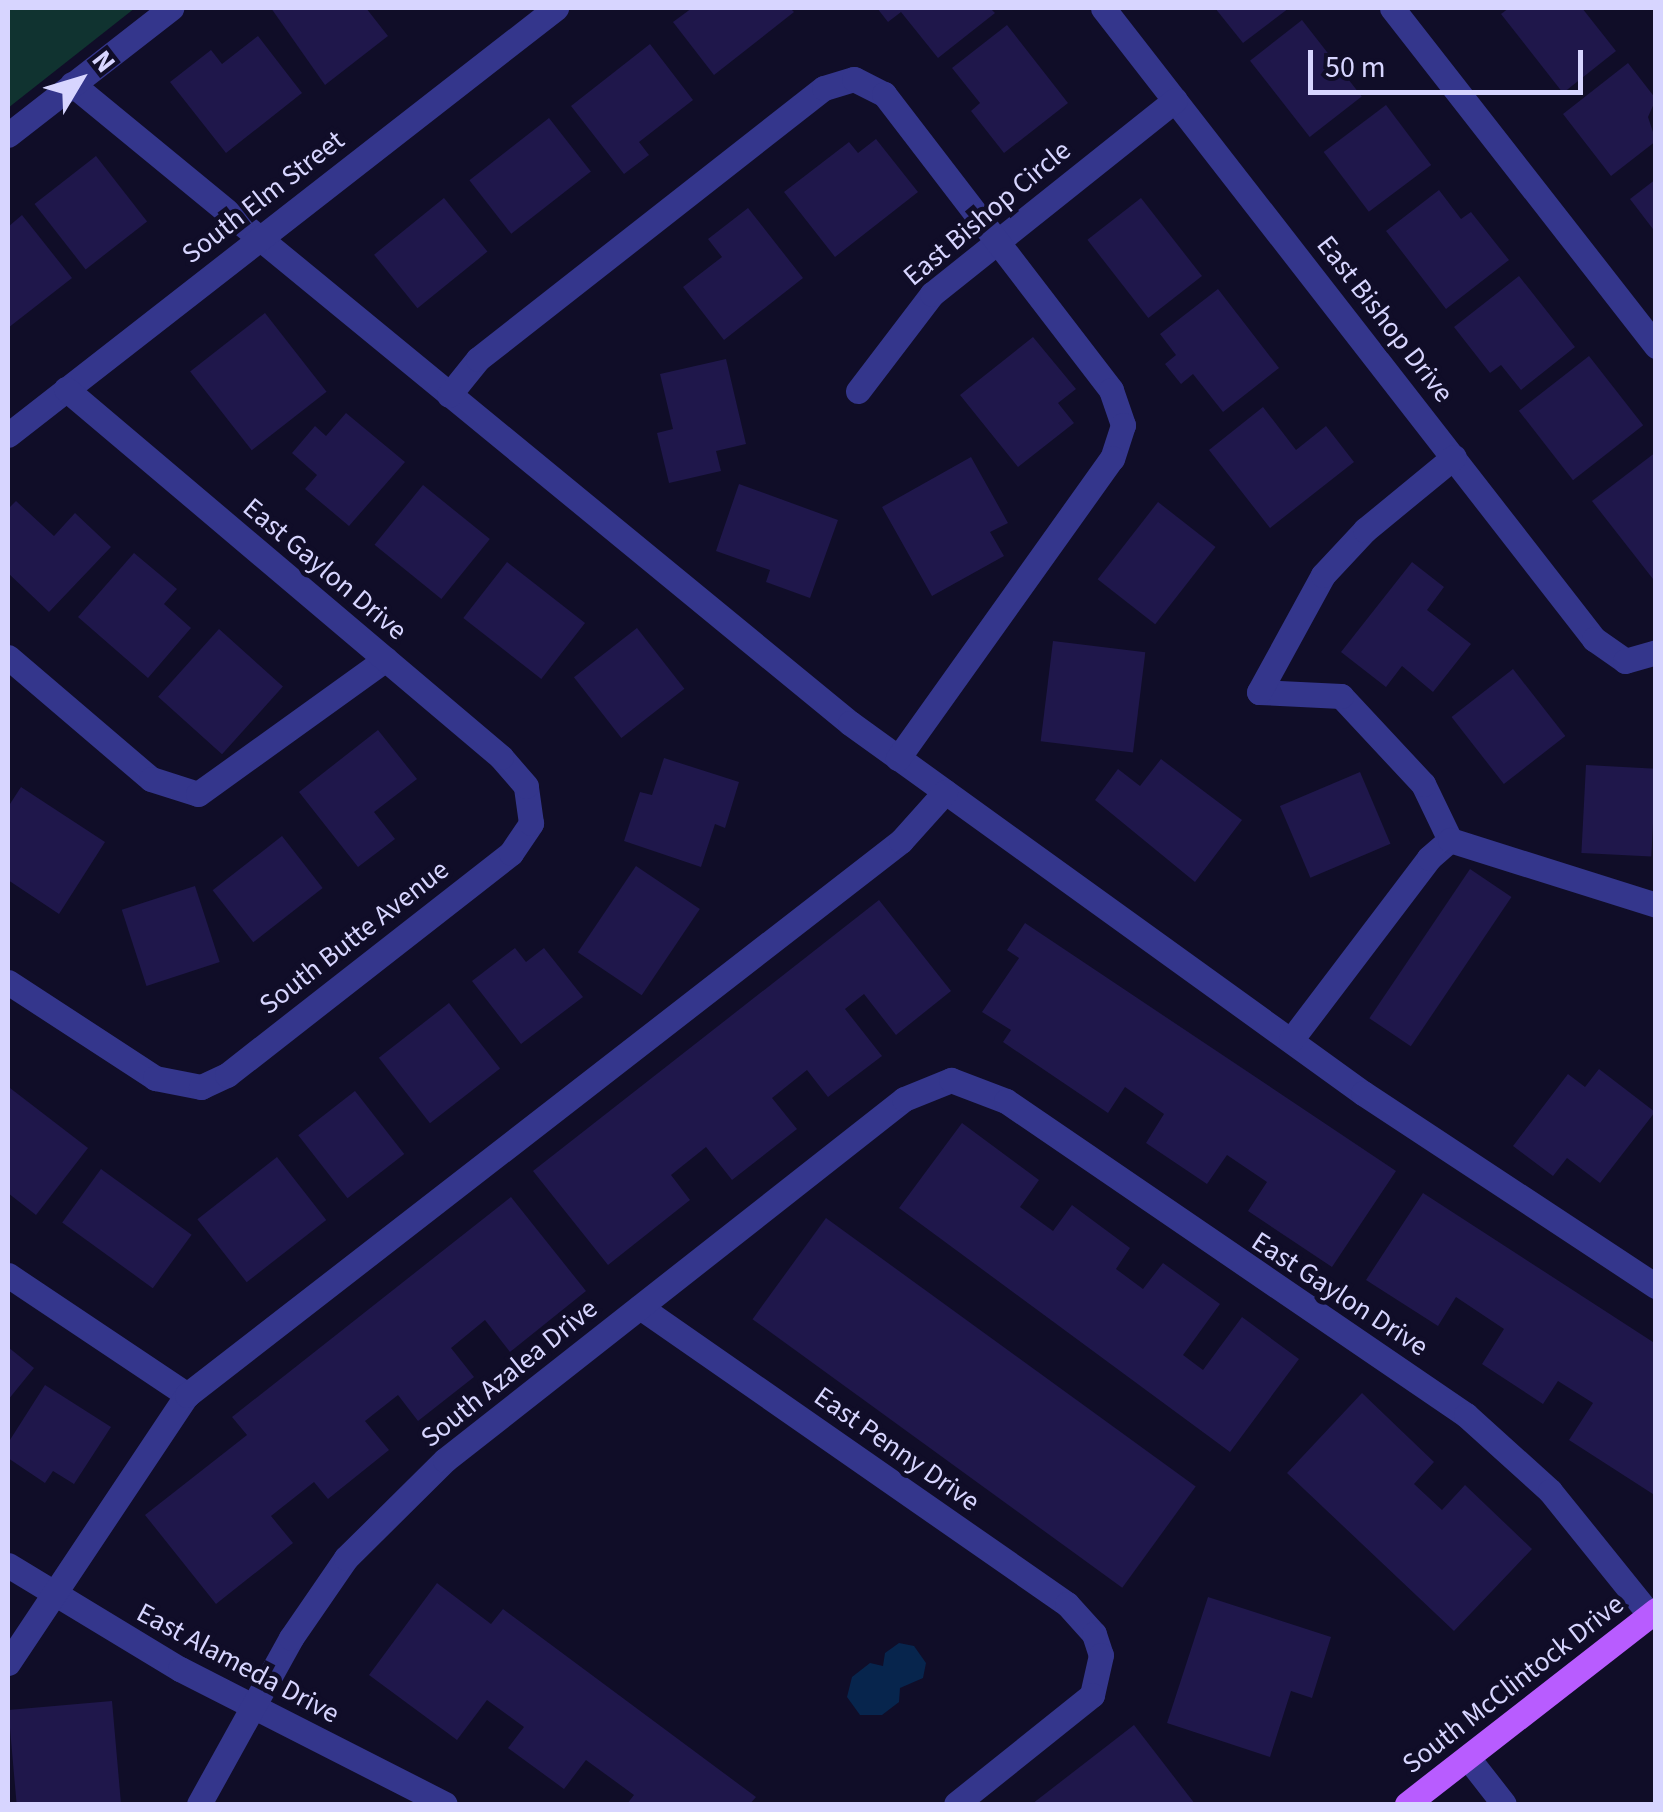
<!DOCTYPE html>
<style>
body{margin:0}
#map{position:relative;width:1663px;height:1812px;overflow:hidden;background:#100d28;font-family:"Source Sans 3",sans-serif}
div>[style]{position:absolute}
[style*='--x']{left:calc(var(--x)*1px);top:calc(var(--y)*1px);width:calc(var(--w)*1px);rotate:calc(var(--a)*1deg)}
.green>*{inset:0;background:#103330}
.water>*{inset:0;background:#07254d}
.building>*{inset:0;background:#1f174b;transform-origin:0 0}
.minor>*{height:25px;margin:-12.5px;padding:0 12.5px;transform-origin:12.5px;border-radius:12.5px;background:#34368c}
.major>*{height:25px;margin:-12.5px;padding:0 12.5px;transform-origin:12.5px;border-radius:12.5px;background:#b85cff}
span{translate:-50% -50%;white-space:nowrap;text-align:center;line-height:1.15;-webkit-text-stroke:9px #100d28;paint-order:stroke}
.street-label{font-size:28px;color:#d7d5ff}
.frame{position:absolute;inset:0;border:10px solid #d7d5ff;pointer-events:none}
.north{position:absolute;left:30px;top:30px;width:100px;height:100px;-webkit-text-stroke:8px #100d28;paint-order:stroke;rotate:52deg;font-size:28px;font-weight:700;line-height:40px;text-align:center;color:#d7d5ff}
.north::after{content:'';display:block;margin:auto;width:35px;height:45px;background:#d7d5ff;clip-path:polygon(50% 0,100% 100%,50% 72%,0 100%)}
.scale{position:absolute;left:1308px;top:50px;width:275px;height:45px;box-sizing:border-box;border:5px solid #d7d5ff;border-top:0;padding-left:12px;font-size:30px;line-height:35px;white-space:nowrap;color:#d7d5ff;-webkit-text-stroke:8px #100d28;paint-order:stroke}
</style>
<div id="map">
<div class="green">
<i style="clip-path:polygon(8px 8px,135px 8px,8px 108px)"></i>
</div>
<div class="water">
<i style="clip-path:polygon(899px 1643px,914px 1646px,926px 1663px,923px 1678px,900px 1688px,899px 1702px,882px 1715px,860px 1715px,847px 1697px,852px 1677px,870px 1663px,883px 1666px,885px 1653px)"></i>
</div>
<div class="building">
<i style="clip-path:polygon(271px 8px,366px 8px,388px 36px,325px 85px)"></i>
<i style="clip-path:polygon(692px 8px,790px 8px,794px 12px,714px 75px,673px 22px)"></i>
<i style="clip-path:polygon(877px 8px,990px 8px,995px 13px,938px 58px,901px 12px,888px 22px)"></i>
<i style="clip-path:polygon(1215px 8px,1289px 8px,1243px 43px)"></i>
<i style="clip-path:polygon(1509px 8px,1582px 8px,1616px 51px,1563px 93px,1501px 14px)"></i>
<i style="left:1302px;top:20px;width:97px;height:66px;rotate:52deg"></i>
<i style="clip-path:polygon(1007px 25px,1068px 103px,1004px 153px,971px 111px,980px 103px,952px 68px)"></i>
<i style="clip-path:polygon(258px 36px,302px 93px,226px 153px,170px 82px,211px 50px,222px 64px)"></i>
<i style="clip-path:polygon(650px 44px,693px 100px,639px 142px,649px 155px,624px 174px,571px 106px)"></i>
<i style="clip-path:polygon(1628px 63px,1656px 99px,1648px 117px,1656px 141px,1611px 176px,1563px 114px)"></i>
<i style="left:1386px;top:105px;width:75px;height:78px;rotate:53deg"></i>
<i style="left:549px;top:118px;width:68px;height:101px;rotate:52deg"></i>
<i style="clip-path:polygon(876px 139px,918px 192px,835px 257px,784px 192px,849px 142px,858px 153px)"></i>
<i style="left:96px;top:156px;width:83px;height:78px;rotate:52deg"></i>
<i style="clip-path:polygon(1656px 179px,1656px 233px,1630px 199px)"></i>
<i style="clip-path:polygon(1439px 190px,1461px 219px,1471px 212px,1509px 260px,1446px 309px,1386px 231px)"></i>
<i style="left:444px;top:198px;width:69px;height:90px;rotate:51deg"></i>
<i style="left:1141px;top:198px;width:99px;height:68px;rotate:52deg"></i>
<i style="clip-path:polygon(748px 208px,803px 278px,724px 340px,683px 287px,722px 257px,708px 239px)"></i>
<i style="clip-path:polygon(22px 215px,72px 278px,8px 328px,8px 227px)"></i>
<i style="clip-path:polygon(1519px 276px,1575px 347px,1521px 390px,1501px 365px,1490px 373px,1454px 327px)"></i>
<i style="clip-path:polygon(1218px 289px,1279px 368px,1223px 412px,1193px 374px,1181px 384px,1165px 364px,1176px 355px,1160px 334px)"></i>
<i style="left:265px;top:313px;width:100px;height:95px;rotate:52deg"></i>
<i style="clip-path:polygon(1033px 337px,1076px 389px,1058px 403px,1074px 423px,1018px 467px,960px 395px)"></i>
<i style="left:1589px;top:356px;width:88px;height:89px;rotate:52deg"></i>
<i style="clip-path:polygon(726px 359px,746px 444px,716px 451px,721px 471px,669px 483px,657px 433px,673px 429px,660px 374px)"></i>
<i style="clip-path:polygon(1263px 407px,1296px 450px,1326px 426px,1354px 462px,1270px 528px,1209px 450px)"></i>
<i style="clip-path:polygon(346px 413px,405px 462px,349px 526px,305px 489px,317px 475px,292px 453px,315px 426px,326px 436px)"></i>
<i style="clip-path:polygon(1656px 452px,1656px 577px,1653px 579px,1592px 501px)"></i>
<i style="clip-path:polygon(971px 457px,1008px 523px,990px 532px,1004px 556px,932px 596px,882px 507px)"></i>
<i style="clip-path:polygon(739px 484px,838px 520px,810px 598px,766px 582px,770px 570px,716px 551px)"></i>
<i style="left:423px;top:485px;width:86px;height:77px;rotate:39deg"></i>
<i style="clip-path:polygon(16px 501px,54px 536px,75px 513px,111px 547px,49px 612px,8px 573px,8px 509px)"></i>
<i style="left:1158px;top:502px;width:73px;height:98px;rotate:38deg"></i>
<i style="clip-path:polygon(134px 553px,177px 589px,164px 604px,191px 628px,148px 678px,78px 617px)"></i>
<i style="left:507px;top:562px;width:99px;height:71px;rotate:38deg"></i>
<i style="clip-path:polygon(1412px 562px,1444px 587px,1427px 610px,1471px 644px,1433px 692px,1402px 666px,1386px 687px,1341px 652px)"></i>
<i style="left:637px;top:628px;width:77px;height:80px;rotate:52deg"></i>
<i style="left:219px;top:629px;width:86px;height:91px;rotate:42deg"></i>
<i style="left:1053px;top:641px;width:93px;height:101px;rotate:7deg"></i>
<i style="left:1513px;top:669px;width:85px;height:78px;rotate:52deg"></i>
<i style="clip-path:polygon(378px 730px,417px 779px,374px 812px,395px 839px,358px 867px,299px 792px)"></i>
<i style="clip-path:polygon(664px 758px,739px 782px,725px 828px,715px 824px,701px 867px,624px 841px,640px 792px,652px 795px)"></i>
<i style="clip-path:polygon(1161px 759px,1242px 820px,1195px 882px,1095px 800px,1118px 769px,1140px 786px)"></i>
<i style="left:1586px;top:765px;width:70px;height:88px;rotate:3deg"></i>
<i style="left:1360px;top:772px;width:78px;height:87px;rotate:67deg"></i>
<i style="clip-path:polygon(21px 787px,105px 842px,59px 914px,8px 880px,8px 807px)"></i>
<i style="left:282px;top:836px;width:66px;height:88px;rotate:52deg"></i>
<i style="left:636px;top:866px;width:77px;height:104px;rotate:34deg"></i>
<i style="left:1470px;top:869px;width:50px;height:180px;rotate:34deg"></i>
<i style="left:195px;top:886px;width:80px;height:77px;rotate:72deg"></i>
<i style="clip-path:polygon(879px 900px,951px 991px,896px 1035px,864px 994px,845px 1009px,882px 1056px,828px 1097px,807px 1070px,772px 1098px,797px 1129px,732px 1180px,706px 1147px,671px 1175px,690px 1200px,608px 1265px,533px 1171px)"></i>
<i style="clip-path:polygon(1025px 923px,1396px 1171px,1332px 1267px,1248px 1211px,1267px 1182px,1227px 1155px,1207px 1184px,1146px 1143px,1164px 1114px,1125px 1087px,1108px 1113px,1003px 1042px,1011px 1030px,982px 1012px,1019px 958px,1007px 950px)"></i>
<i style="clip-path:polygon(515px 948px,526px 962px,544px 948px,583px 997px,521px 1044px,472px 981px)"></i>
<i style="left:449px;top:1003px;width:83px;height:89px;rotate:52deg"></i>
<i style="clip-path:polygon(1599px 1069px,1655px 1112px,1600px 1183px,1567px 1158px,1553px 1176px,1513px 1146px,1568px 1074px,1585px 1087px)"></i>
<i style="clip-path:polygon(10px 1088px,88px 1148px,36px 1215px,8px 1193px)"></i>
<i style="left:355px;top:1091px;width:80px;height:72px;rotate:52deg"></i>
<i style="clip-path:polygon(962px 1123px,1039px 1180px,1020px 1207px,1053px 1231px,1072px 1205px,1130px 1248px,1116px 1269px,1143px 1289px,1163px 1263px,1220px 1304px,1183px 1355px,1203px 1370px,1242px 1317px,1299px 1359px,1230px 1452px,899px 1208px)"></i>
<i style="left:277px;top:1157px;width:80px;height:101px;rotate:52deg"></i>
<i style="left:101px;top:1169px;width:112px;height:66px;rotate:36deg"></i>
<i style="clip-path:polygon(1423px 1193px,1656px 1344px,1656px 1496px,1569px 1440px,1593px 1403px,1558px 1381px,1543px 1404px,1482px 1364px,1504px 1329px,1456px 1297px,1438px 1326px,1366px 1280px)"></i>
<i style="clip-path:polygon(511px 1197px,586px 1291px,510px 1352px,485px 1320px,451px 1348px,474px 1377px,418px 1421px,398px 1395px,365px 1421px,389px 1450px,328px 1499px,314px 1482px,271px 1516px,293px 1543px,216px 1604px,145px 1515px,247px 1435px,232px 1417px)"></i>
<i style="left:826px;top:1218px;width:457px;height:125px;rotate:36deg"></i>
<i style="clip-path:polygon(8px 1347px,34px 1368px,8px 1400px)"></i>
<i style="clip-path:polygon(45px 1385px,111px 1427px,74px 1484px,53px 1471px,45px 1483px,8px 1458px,8px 1443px)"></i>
<i style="clip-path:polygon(1362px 1393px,1434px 1462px,1414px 1484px,1442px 1510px,1465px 1485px,1532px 1549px,1454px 1631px,1287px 1473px)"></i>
<i style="clip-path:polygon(437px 1583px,491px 1624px,503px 1609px,756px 1797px,750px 1804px,627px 1804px,634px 1795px,586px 1760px,564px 1789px,508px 1748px,524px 1727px,487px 1700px,457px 1740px,369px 1675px)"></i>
<i style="clip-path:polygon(1208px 1597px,1331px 1637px,1312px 1698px,1291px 1691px,1270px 1757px,1167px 1723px)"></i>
<i style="left:112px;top:1701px;width:103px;height:104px;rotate:85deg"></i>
<i style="clip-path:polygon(1134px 1725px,1195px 1804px,1032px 1804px)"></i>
</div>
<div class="minor">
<i style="--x:1103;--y:8;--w:800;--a:52.11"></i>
<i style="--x:1594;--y:639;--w:38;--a:35"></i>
<i style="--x:1625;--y:661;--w:32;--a:-16"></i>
<i style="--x:1392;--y:8;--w:429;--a:52"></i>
<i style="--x:72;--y:84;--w:1007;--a:39.4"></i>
<i style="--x:850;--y:723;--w:633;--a:35.8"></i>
<i style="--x:1363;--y:1093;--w:351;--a:33.4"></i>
<i style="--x:8;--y:135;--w:207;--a:-37.9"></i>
<i style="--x:858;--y:391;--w:122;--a:-52.7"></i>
<i style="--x:932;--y:294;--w:311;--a:-38.6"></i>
<i style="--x:449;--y:395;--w:46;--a:-51.1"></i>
<i style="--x:478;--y:359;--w:439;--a:-38.1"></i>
<i style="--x:824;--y:88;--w:31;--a:-17"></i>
<i style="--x:854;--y:79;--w:34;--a:27"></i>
<i style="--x:884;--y:94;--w:373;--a:52.5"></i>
<i style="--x:1111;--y:390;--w:37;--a:71"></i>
<i style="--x:1123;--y:425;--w:35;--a:108"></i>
<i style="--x:1112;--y:458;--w:369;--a:125.5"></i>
<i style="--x:8;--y:435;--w:695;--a:-37.93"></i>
<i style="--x:8;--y:657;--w:188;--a:40.5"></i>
<i style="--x:151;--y:779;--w:49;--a:17.7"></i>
<i style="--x:198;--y:794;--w:231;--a:-35.7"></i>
<i style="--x:1450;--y:840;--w:62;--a:-115.7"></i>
<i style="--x:1423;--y:784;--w:120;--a:-133"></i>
<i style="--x:1341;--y:696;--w:82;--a:-177.2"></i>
<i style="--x:1259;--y:692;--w:133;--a:-61.3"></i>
<i style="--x:1323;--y:575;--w:62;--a:-47"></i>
<i style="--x:1365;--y:530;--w:115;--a:-39.4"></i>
<i style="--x:8;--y:982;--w:176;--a:33.1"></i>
<i style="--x:155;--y:1078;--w:47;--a:11.1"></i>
<i style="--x:201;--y:1087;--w:29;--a:-25"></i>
<i style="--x:227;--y:1075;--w:360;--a:-38"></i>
<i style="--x:511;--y:853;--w:36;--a:-56"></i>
<i style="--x:531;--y:823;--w:37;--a:-98"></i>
<i style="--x:526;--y:786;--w:38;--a:-131"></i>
<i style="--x:501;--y:757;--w:570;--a:-139.77"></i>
<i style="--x:1291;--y:1040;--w:228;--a:-52.8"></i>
<i style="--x:1429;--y:858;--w:28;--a:-41"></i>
<i style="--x:1450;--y:840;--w:216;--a:17.5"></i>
<i style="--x:8;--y:1275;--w:216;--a:33.8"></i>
<i style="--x:640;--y:1307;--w:520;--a:34.82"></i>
<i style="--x:1067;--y:1604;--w:40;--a:48"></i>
<i style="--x:1094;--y:1634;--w:22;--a:72"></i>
<i style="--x:1101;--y:1655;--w:41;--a:102.7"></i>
<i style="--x:1092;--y:1695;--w:174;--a:141.3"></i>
<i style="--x:8;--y:1565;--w:201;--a:31.2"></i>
<i style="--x:180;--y:1669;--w:297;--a:27"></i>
<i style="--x:8;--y:1663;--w:322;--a:-56.3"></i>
<i style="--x:187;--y:1395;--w:904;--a:-37.81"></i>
<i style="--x:901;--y:841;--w:66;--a:-48.1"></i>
<i style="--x:1468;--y:1758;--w:58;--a:52"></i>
<i style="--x:199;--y:1804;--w:190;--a:-61"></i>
<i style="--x:291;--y:1638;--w:97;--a:-55.5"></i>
<i style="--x:346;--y:1558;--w:139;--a:-44.7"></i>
<i style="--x:445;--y:1460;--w:584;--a:-38.18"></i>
<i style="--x:904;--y:1099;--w:51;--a:-22"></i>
<i style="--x:951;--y:1080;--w:59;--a:20.9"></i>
<i style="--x:1006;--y:1101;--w:557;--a:34.32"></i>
<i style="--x:1466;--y:1415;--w:113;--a:42.1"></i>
<i style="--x:1550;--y:1491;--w:159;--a:51.1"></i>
</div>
<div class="major">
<i style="--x:1407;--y:1804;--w:316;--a:-37.9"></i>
</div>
<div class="street-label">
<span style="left:263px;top:197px;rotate:-38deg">South Elm Street</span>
<span style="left:987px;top:213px;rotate:-40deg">East Bishop Circle</span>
<span style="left:1385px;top:319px;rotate:52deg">East Bishop Drive</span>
<span style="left:325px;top:569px;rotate:40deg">East Gaylon Drive</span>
<span style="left:354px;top:937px;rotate:-38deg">South Butte Avenue</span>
<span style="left:1340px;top:1294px;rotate:33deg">East Gaylon Drive</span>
<span style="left:509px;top:1373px;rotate:-39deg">South Azalea Drive</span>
<span style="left:897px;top:1449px;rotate:35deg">East Penny Drive</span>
<span style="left:238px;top:1663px;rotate:28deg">East Alameda Drive</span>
<span style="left:1513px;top:1684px;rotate:-38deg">South McClintock Drive</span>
</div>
<div class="frame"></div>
<div class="north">N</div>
<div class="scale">50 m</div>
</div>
